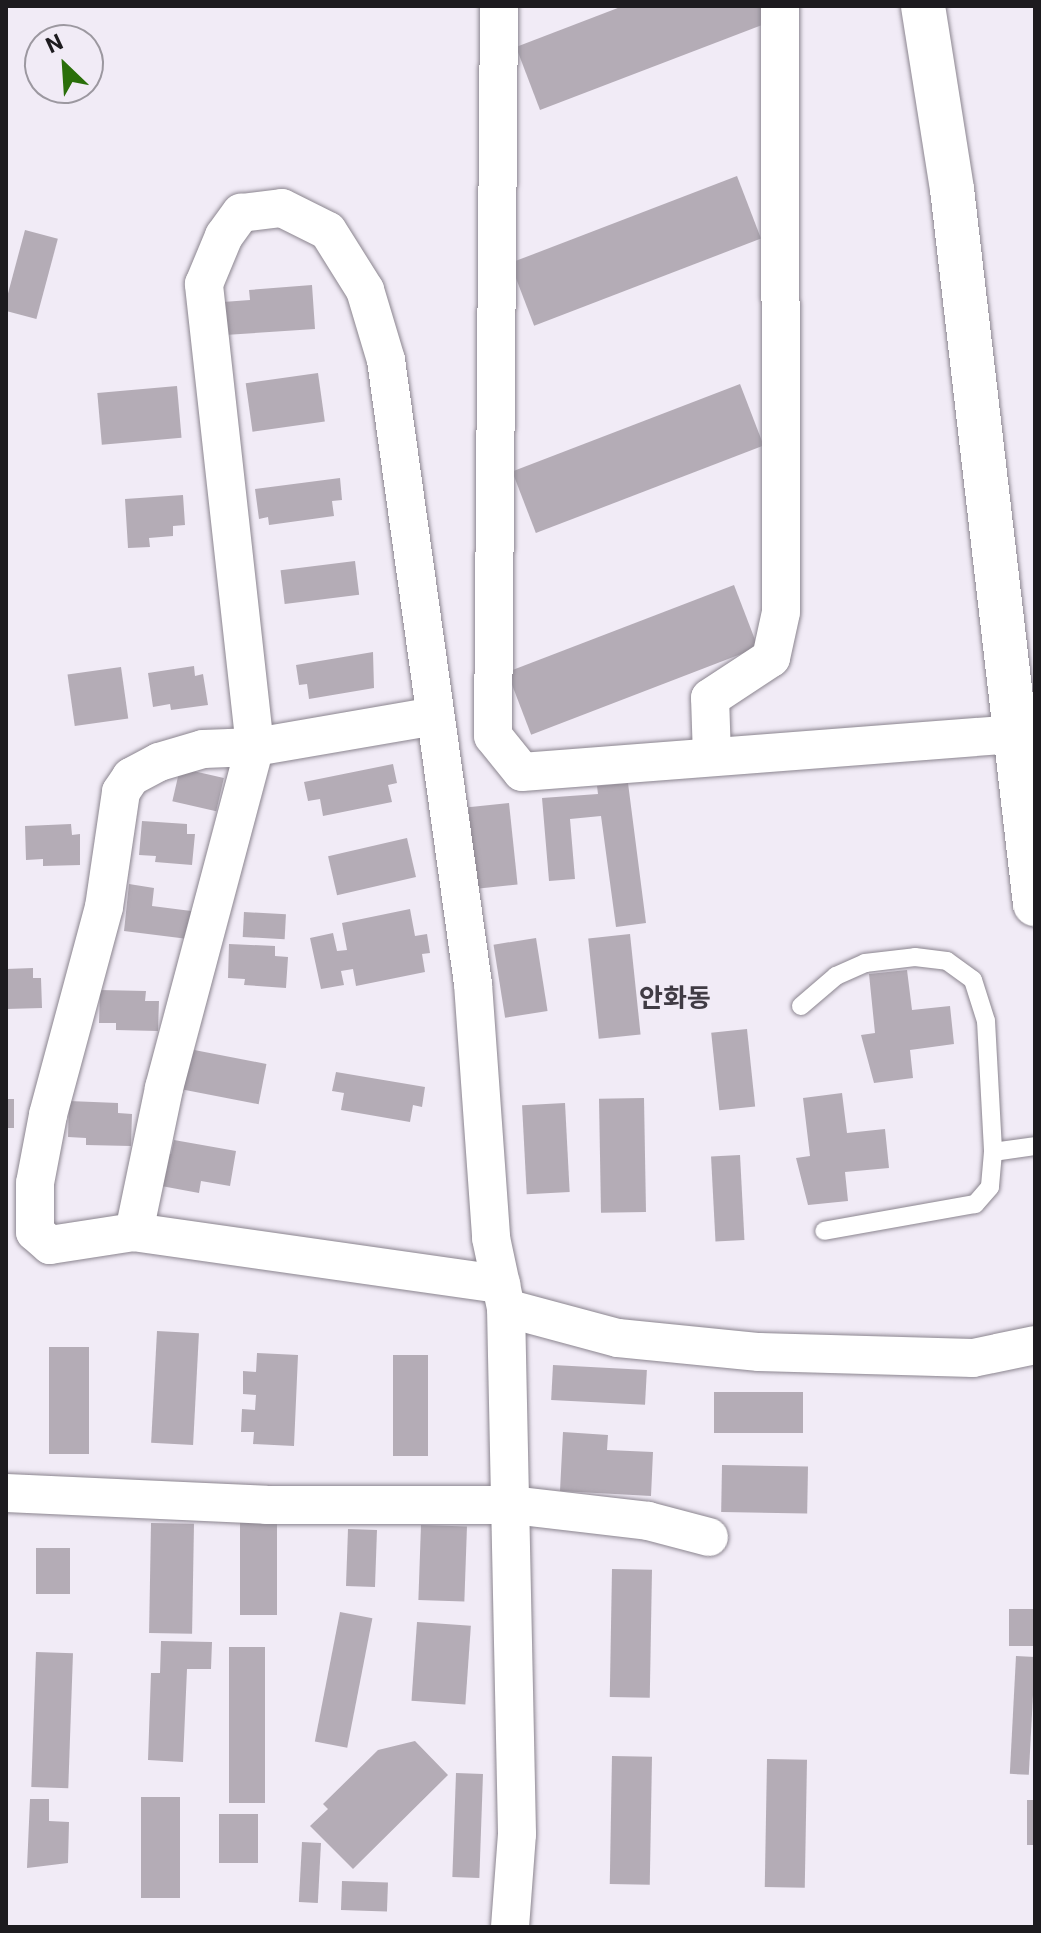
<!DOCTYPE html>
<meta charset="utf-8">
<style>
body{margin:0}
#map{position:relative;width:1041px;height:1933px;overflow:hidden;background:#f1ebf6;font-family:Roboto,"Noto Sans KR",sans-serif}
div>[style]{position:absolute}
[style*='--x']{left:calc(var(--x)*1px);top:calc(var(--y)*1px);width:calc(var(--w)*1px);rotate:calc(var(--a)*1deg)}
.building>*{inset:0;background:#b4acb6;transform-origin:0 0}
.roads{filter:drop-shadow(0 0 2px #8b858f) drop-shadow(0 0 2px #8b858f)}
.service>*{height:18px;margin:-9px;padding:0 9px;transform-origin:9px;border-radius:9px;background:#fff}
.minor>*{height:38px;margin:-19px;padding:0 19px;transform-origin:19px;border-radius:19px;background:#fff}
.tertiary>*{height:44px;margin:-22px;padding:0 22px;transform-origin:22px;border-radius:22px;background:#fff}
span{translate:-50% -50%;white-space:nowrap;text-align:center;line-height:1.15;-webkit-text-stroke:6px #f1ebf6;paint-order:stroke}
.quarter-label{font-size:26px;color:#403b44;font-weight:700}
.frame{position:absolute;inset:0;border:8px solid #1d1b1f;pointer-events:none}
.north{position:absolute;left:24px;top:24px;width:80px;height:80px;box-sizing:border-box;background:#f1ebf6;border:2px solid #9c98a0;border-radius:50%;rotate:335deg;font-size:22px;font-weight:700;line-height:32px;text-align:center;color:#1d1b1f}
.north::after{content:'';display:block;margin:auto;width:28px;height:36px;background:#2a6f0a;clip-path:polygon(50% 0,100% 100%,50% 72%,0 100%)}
</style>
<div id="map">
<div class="building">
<i style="clip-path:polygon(623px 6px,761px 6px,767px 23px,540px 110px,516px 47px)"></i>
<i style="left:737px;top:176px;width:67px;height:243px;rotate:69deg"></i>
<i style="left:25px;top:230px;width:34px;height:83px;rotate:15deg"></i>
<i style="clip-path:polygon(312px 285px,315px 329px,225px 335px,223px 302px,250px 300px,249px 290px)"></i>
<i style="left:318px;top:373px;width:49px;height:73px;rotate:82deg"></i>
<i style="left:740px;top:384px;width:66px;height:244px;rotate:69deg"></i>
<i style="left:177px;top:386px;width:52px;height:80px;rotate:85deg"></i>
<i style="clip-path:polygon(340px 478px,342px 500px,332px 501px,334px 516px,269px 525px,268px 517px,259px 519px,255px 489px)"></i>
<i style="clip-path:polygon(183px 495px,185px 525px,173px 526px,173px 536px,149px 538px,150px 547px,128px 548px,125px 499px)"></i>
<i style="left:355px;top:561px;width:34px;height:75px;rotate:83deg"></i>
<i style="left:734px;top:585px;width:67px;height:243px;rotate:69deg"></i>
<i style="clip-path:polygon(373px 652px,374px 688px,309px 699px,307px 684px,299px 685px,296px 665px)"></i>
<i style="clip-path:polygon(194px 666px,195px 676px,203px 674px,208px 705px,171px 710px,170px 704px,153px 707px,148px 673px)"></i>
<i style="left:121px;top:667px;width:52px;height:54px;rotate:82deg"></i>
<i style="clip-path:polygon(393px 764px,397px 783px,388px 785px,392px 802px,323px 816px,320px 799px,308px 801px,304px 782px)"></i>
<i style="left:180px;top:768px;width:45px;height:34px;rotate:13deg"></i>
<i style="clip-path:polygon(628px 783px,646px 923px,616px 927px,601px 816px,570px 819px,575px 879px,549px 881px,542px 798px,598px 794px,597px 786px)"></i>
<i style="left:509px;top:803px;width:82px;height:41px;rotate:84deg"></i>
<i style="clip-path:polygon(142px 821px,187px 824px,187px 834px,195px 834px,192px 865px,155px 862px,156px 856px,139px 855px)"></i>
<i style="clip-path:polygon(71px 824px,72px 835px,80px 834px,80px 865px,43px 866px,43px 859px,26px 860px,25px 826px)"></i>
<i style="left:407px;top:838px;width:40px;height:81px;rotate:77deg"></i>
<i style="clip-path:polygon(129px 884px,154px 888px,152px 906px,199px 912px,196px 940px,124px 931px)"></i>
<i style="clip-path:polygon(410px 909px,415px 936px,427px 934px,430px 953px,422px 954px,425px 972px,356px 986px,353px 969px,341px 971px,344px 985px,321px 989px,310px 938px,333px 933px,337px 951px,347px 950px,342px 923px)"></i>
<i style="left:244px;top:912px;width:42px;height:25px;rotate:3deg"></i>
<i style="left:630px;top:934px;width:101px;height:42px;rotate:84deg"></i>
<i style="left:536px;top:938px;width:74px;height:43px;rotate:81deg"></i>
<i style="clip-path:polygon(229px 944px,275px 946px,275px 956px,288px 957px,286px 988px,244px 985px,245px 979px,228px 978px)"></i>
<i style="clip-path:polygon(33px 968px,33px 978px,41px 978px,42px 1008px,6px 1009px,6px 969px)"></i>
<i style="clip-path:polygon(907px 970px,912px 1010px,950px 1006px,954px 1044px,910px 1050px,913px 1078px,874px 1083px,861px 1035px,875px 1033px,869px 974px)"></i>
<i style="clip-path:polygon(100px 990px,146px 991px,145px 1001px,159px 1001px,158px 1031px,116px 1030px,116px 1023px,99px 1023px)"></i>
<i style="left:747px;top:1029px;width:78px;height:36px;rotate:84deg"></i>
<i style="left:184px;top:1048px;width:84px;height:41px;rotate:11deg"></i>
<i style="clip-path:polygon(336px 1072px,425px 1087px,422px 1107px,413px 1105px,410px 1122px,341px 1110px,344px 1093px,332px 1091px)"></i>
<i style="clip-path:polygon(842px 1093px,847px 1133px,885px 1129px,889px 1168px,845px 1172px,848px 1201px,808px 1205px,796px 1158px,810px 1156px,803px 1098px)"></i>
<i style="left:644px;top:1098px;width:114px;height:45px;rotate:89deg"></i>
<i style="left:6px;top:1099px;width:8px;height:29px"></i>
<i style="clip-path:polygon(69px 1101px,118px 1103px,118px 1113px,132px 1114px,131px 1146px,86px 1145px,86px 1138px,68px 1137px)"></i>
<i style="left:565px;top:1103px;width:89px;height:43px;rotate:87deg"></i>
<i style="clip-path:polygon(174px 1140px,236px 1151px,230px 1186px,201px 1181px,199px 1193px,156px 1185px,162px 1152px,171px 1154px)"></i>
<i style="left:740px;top:1155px;width:85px;height:29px;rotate:87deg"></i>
<i style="left:157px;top:1331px;width:42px;height:112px;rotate:3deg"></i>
<i style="left:49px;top:1347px;width:40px;height:107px"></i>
<i style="clip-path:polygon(257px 1353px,298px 1355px,294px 1446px,253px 1444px,254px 1432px,241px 1432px,242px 1409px,255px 1410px,256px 1395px,243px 1394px,243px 1371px,256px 1372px)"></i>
<i style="left:393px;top:1355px;width:35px;height:101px"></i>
<i style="left:553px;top:1365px;width:94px;height:35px;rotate:3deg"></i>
<i style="left:714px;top:1392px;width:89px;height:41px"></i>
<i style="clip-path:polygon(563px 1432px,608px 1435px,607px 1450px,653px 1452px,651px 1496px,560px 1491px)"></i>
<i style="left:722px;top:1465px;width:86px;height:47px;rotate:1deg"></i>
<i style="left:240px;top:1521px;width:37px;height:94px"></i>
<i style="left:151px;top:1523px;width:43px;height:110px;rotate:1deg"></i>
<i style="left:421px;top:1525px;width:46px;height:75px;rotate:2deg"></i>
<i style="left:348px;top:1529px;width:29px;height:57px;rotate:2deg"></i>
<i style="left:36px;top:1548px;width:34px;height:46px"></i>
<i style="left:612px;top:1569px;width:40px;height:128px;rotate:1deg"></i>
<i style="left:1009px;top:1609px;width:26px;height:37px"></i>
<i style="left:340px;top:1612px;width:33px;height:132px;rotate:11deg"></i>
<i style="left:417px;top:1622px;width:54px;height:79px;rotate:4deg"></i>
<i style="clip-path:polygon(161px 1641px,212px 1642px,211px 1669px,187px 1669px,183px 1762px,148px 1760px,151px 1673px,160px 1673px)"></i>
<i style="left:229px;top:1647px;width:36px;height:156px"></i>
<i style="left:36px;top:1652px;width:37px;height:135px;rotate:2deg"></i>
<i style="left:1016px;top:1656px;width:19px;height:118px;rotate:3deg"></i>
<i style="clip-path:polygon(415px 1741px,448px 1775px,353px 1869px,310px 1826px,328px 1809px,323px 1804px,378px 1750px)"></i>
<i style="left:612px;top:1756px;width:40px;height:128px;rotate:1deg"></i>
<i style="left:767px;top:1759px;width:40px;height:128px;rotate:1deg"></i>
<i style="left:456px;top:1773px;width:27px;height:104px;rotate:2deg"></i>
<i style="left:141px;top:1797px;width:39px;height:101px"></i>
<i style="clip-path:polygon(30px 1799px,49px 1799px,49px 1821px,69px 1822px,68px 1863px,27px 1868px)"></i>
<i style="left:1027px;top:1800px;width:8px;height:45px"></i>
<i style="left:219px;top:1814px;width:39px;height:49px"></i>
<i style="left:302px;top:1842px;width:19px;height:60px;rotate:3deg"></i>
<i style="left:342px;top:1881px;width:46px;height:29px;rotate:2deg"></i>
</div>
<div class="roads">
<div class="service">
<i style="--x:801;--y:1006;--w:46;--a:-40.6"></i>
<i style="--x:836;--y:976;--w:32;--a:-24"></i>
<i style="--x:865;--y:963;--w:50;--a:-6.8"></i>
<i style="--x:915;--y:957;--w:32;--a:7"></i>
<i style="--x:947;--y:961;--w:32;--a:36"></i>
<i style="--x:973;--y:980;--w:43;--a:72.4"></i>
<i style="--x:986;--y:1021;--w:131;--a:86.9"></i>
<i style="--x:993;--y:1152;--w:35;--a:95"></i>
<i style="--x:990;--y:1187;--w:23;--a:131"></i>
<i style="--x:975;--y:1204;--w:153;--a:169.9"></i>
<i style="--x:993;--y:1152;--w:42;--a:-8.1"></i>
</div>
<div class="minor">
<i style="--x:499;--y:6;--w:730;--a:90.47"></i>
<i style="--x:493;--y:736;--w:46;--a:51.1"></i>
<i style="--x:522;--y:772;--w:494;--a:-4.4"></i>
<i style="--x:435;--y:716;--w:183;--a:170.2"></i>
<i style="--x:255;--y:747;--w:52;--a:177.8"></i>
<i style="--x:203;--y:749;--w:46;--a:163.5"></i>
<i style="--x:159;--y:762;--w:32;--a:152"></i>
<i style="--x:131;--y:777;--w:18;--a:124"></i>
<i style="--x:121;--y:792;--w:116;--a:98.4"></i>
<i style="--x:104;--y:907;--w:215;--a:105.1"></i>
<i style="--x:48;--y:1115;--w:69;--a:100.8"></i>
<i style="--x:35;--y:1183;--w:49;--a:90"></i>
<i style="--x:35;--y:1232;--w:20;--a:41"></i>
<i style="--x:50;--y:1245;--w:85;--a:-8.8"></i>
<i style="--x:134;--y:1232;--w:371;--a:8.1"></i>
<i style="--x:712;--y:757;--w:59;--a:-91.9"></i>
<i style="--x:710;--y:698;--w:73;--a:-33.3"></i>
<i style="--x:771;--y:658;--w:47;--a:-77.7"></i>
<i style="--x:781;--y:612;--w:606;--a:-90.09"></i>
<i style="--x:134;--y:1232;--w:147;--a:-78.2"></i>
<i style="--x:164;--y:1088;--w:353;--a:-75.1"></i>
<i style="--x:255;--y:747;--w:466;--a:-96.3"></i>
<i style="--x:204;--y:284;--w:52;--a:-67.4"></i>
<i style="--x:224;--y:236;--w:29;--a:-54"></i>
<i style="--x:241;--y:213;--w:41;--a:-7"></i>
<i style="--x:282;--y:208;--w:51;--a:26.6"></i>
<i style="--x:328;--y:231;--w:70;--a:57.9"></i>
<i style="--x:365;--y:290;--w:73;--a:73.3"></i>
<i style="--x:386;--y:360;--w:630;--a:82.06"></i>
<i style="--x:473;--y:984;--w:255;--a:85.9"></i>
<i style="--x:491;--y:1238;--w:72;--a:77.9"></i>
<i style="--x:506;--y:1308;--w:526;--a:88.8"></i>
<i style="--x:517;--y:1834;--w:93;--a:94.3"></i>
<i style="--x:506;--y:1308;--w:116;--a:15"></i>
<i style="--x:618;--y:1338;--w:142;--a:5.7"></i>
<i style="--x:759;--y:1352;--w:214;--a:1.6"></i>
<i style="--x:973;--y:1358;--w:63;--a:-11.8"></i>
<i style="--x:6;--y:1493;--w:260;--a:2.6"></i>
<i style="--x:266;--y:1505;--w:246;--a:0"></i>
<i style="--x:512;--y:1505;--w:137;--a:6.7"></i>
<i style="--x:648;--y:1521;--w:63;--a:14.7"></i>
</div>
<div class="tertiary">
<i style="--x:923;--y:6;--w:185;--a:81"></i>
<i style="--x:952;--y:189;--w:720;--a:83.38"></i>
</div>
</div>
<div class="quarter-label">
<span style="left:675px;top:999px">안화동</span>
</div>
<div class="frame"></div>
<div class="north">N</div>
</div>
